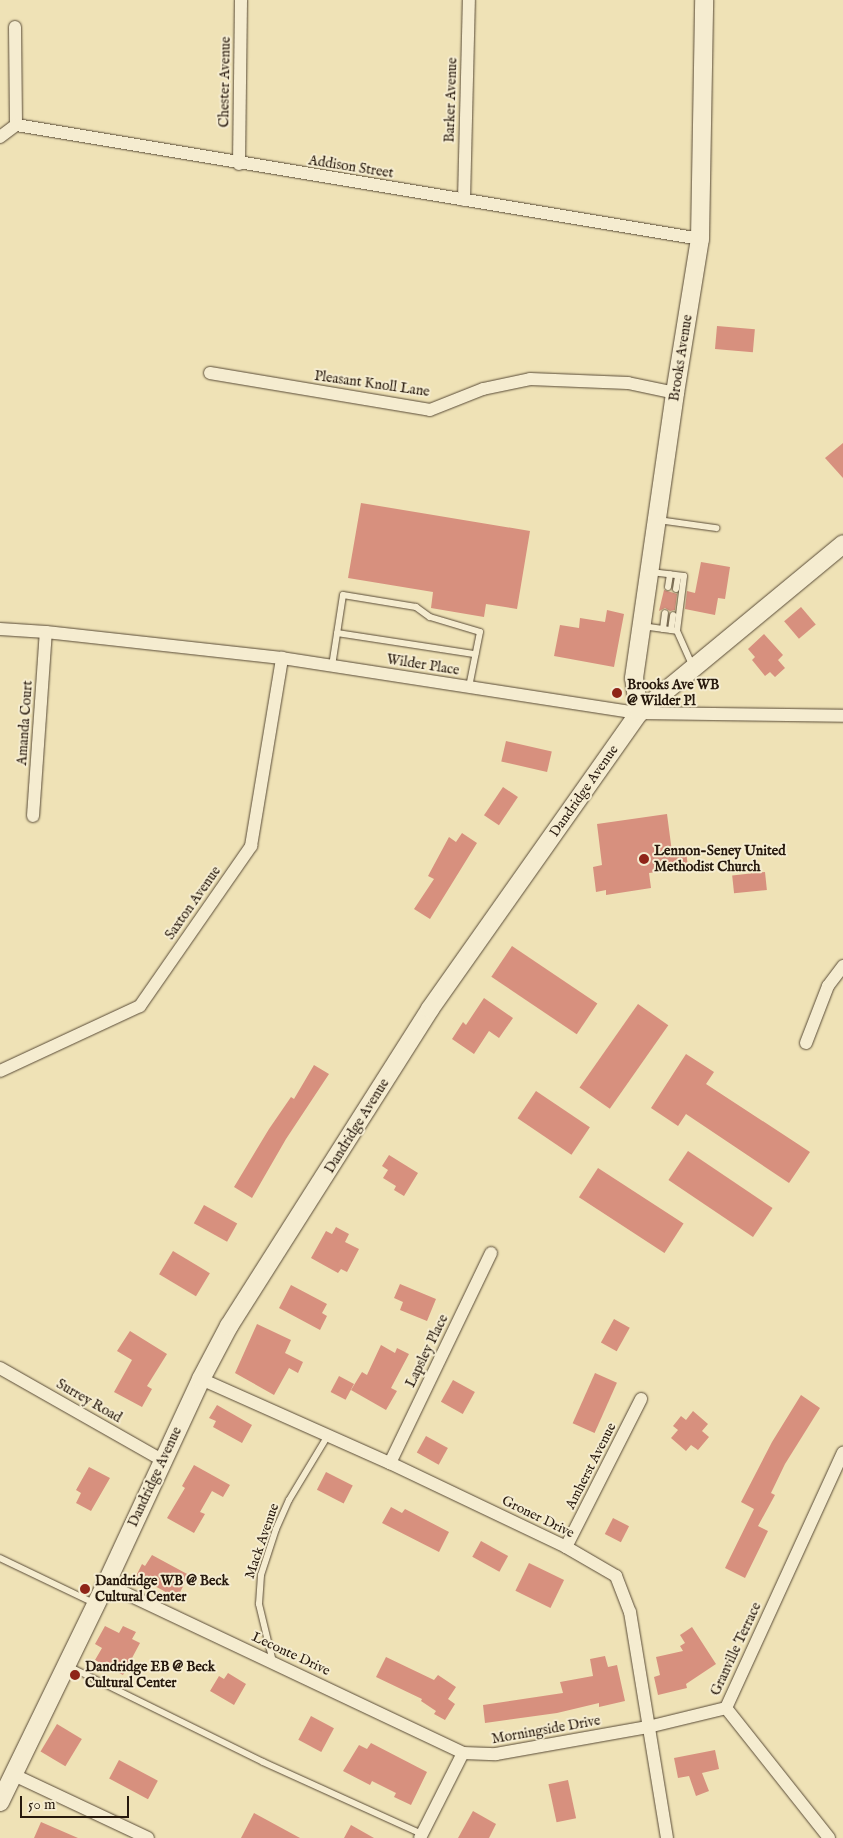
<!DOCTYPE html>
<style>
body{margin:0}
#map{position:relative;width:843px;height:1838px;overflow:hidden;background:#efe2b6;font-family:"IM FELL English",serif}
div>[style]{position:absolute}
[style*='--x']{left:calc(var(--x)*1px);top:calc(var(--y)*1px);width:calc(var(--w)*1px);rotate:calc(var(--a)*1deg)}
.building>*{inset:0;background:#d7907e;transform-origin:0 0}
.roads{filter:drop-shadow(0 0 1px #594b37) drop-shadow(0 0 1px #594b37)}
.lane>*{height:6px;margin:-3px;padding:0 3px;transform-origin:3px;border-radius:3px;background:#f5ecd0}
.street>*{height:12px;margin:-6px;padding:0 6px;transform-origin:6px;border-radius:6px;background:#f5ecd0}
.secondary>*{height:18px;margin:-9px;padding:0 9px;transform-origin:9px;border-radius:9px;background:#f5ecd0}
.dots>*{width:14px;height:14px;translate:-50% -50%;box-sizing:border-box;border:2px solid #f5ecd0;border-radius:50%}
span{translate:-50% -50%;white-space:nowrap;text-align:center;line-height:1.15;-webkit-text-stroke:4px #f5ecd0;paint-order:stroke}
.street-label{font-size:14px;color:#27190d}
.poi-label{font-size:14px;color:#27190d;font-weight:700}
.left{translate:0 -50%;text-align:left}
.scale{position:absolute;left:20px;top:1796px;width:109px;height:22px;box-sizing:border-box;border:2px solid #27190d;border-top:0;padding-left:6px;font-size:15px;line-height:18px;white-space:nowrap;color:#27190d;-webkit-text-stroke:4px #f5ecd0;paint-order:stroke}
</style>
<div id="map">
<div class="building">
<i style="left:717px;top:326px;width:38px;height:23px;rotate:5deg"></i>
<i style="clip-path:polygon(843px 443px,843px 478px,825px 458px)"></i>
<i style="clip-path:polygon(361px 503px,530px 531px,517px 609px,486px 604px,484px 617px,431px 608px,433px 592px,348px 578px)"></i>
<i style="clip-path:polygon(701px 562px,730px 567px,725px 599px,718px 598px,715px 615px,685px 609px,687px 591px,695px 593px)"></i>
<i style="clip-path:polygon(664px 590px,677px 594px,675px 610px,670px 611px,665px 608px,659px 611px)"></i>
<i style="left:801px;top:607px;width:23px;height:22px;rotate:50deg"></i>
<i style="clip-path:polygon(607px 610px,624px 614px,614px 667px,554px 656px,560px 625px,579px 628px,580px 618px,605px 622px)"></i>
<i style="clip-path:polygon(764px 634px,783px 655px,778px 660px,785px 668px,775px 677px,770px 672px,765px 676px,752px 660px,755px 657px,748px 649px)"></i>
<i style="left:506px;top:741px;width:47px;height:21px;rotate:13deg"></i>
<i style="left:503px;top:787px;width:18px;height:34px;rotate:34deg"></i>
<i style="clip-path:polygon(667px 814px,672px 852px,686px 850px,688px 868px,649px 873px,651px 888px,606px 895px,606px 890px,596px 892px,593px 867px,602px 865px,597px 824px)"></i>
<i style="clip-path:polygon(462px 833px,477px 843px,430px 919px,414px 909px,434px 879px,428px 876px,449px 837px,456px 842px)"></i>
<i style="left:765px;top:872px;width:18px;height:33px;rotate:84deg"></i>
<i style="left:512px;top:946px;width:103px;height:37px;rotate:34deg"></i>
<i style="clip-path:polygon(484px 998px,513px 1018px,499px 1038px,489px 1031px,474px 1054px,452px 1039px,463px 1022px,466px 1025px)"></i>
<i style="left:638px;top:1004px;width:37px;height:102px;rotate:35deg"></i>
<i style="clip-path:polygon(686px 1054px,714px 1072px,706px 1084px,810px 1152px,789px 1183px,686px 1114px,678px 1126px,651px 1108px)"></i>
<i style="clip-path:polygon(314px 1065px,329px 1074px,286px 1139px,252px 1198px,234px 1187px,269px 1129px,291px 1097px,294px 1099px)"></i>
<i style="left:536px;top:1091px;width:65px;height:33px;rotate:34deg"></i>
<i style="left:688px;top:1151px;width:102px;height:35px;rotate:34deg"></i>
<i style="clip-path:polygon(389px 1155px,418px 1173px,404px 1196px,394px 1190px,396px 1186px,383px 1178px,388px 1170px,382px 1166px)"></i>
<i style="left:598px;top:1168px;width:102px;height:35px;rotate:33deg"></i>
<i style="left:204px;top:1205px;width:38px;height:21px;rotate:29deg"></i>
<i style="clip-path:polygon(336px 1227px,349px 1234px,345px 1242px,359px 1249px,347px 1272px,341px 1269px,338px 1273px,311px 1258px,326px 1231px,332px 1234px)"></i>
<i style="left:173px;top:1251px;width:43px;height:27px;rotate:31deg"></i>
<i style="clip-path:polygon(400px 1284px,436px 1299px,427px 1321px,400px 1310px,403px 1302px,394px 1298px)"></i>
<i style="clip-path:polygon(291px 1285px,327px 1304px,322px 1313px,327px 1316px,320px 1330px,279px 1308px)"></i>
<i style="left:614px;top:1319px;width:18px;height:27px;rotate:29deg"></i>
<i style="clip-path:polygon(257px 1324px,291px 1340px,285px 1353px,303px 1362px,298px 1373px,289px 1368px,274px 1395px,235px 1373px)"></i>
<i style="clip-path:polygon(130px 1331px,167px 1354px,147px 1386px,152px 1389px,142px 1407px,114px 1392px,132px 1360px,117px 1351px)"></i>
<i style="clip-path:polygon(381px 1345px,395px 1353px,397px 1348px,409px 1354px,391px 1388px,397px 1391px,386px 1410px,351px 1390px,362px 1372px,367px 1375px)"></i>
<i style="left:595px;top:1373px;width:24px;height:55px;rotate:24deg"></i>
<i style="left:339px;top:1376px;width:17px;height:18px;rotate:28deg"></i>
<i style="left:453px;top:1380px;width:25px;height:25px;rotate:29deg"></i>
<i style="clip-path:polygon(801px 1395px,820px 1408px,785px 1464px,771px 1493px,775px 1495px,758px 1526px,768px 1531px,745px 1578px,725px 1568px,754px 1509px,741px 1502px,772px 1442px)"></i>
<i style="clip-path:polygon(217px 1405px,252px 1425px,242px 1443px,213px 1427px,216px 1421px,209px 1418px)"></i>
<i style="clip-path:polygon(693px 1411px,708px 1424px,702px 1431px,709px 1437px,698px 1450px,691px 1445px,686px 1451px,671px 1438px,678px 1430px,673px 1426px,681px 1416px,686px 1420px)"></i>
<i style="left:426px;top:1436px;width:25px;height:19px;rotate:29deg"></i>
<i style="clip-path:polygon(194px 1465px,230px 1485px,223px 1497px,212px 1491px,200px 1512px,205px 1514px,194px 1533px,167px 1518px,185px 1488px,182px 1486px)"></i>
<i style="clip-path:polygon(89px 1467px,110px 1478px,91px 1511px,76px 1503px,81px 1493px,76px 1490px)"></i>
<i style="left:326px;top:1472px;width:30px;height:20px;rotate:27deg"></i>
<i style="clip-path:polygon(391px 1507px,402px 1513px,405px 1509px,449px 1532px,439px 1552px,382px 1523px)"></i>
<i style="left:613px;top:1518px;width:18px;height:18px;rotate:27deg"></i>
<i style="left:481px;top:1541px;width:31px;height:18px;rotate:29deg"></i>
<i style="clip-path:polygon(152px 1555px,189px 1575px,177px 1598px,136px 1576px,142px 1564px,145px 1566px)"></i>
<i style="left:529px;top:1563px;width:39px;height:31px;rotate:26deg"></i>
<i style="clip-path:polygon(105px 1626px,119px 1633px,123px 1626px,136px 1632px,132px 1639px,140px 1643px,123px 1675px,95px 1660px,102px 1648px,95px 1644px)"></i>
<i style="clip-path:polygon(692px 1627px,716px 1664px,686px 1684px,687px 1688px,658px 1695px,654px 1677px,660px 1675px,656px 1657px,683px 1651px,680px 1646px,685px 1643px,680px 1635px)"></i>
<i style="clip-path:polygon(605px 1656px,608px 1667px,617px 1665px,625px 1701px,599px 1707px,599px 1703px,557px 1713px,485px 1723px,483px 1705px,563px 1693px,560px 1682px,593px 1676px,590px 1659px)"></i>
<i style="clip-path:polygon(386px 1657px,434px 1680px,438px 1675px,456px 1687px,448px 1699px,455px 1704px,445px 1720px,434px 1714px,436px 1711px,421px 1701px,422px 1699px,376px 1677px)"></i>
<i style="clip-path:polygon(228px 1673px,246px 1684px,234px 1705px,210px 1691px,219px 1676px,224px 1679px)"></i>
<i style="left:311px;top:1716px;width:26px;height:27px;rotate:28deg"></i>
<i style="left:57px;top:1724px;width:29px;height:32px;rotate:31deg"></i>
<i style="clip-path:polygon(371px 1743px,427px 1772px,411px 1805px,394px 1797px,396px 1793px,372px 1781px,370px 1785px,343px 1771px,359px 1745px,367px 1749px)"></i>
<i style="clip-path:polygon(715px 1750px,719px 1769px,702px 1773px,709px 1791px,696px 1796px,689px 1776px,678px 1778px,674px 1758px)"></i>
<i style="left:119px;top:1760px;width:44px;height:21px;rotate:28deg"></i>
<i style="left:568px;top:1780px;width:39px;height:20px;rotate:78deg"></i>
<i style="clip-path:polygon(473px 1811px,496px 1824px,489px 1838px,458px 1838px)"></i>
<i style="clip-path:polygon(254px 1813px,300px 1838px,241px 1838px)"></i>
<i style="clip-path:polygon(41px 1822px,78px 1838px,34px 1838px)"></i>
<i style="clip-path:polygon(351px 1825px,374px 1838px,344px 1838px)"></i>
</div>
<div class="roads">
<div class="lane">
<i style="--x:658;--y:520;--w:59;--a:7.9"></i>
<i style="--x:651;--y:572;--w:33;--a:7"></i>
<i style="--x:684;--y:576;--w:55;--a:97.3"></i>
<i style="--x:668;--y:587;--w:13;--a:-81"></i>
<i style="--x:676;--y:589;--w:13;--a:-81"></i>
<i style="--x:642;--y:626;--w:35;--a:8"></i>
<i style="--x:677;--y:631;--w:39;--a:66"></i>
<i style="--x:663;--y:629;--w:16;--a:-83"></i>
<i style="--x:671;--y:630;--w:15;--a:-82"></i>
<i style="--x:337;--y:633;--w:140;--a:8.7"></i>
<i style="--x:332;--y:666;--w:72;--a:-81.2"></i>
<i style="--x:343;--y:595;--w:74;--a:9.3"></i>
<i style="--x:416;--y:607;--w:17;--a:36"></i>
<i style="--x:430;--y:617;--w:52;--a:16.7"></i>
<i style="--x:480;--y:632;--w:56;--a:101.3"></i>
<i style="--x:0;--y:1558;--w:106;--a:25.6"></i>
<i style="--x:273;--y:1662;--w:60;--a:-103.6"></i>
<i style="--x:259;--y:1604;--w:29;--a:-86"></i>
<i style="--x:261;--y:1575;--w:48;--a:-71.9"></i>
<i style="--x:276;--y:1529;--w:32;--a:-66"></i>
<i style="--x:289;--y:1500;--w:74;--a:-58.9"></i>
<i style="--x:68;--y:1666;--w:217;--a:26.2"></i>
<i style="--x:263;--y:1762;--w:175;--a:24.4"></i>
</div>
<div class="street">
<i style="--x:15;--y:27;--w:98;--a:89.4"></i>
<i style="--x:0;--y:137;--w:20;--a:-37"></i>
<i style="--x:16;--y:125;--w:693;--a:9.46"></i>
<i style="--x:239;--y:164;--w:164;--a:-89.3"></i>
<i style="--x:464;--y:200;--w:200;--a:-88.6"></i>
<i style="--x:210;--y:373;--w:223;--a:9.5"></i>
<i style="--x:430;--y:410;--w:57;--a:-21.6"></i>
<i style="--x:483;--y:389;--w:48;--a:-12"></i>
<i style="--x:530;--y:379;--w:98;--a:2.3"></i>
<i style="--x:628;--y:383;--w:48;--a:12"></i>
<i style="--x:0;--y:629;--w:46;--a:3.7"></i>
<i style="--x:46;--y:632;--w:237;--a:6.3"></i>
<i style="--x:282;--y:658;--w:361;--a:8.8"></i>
<i style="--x:639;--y:713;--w:204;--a:0.8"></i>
<i style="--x:33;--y:816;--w:184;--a:-86"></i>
<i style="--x:806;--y:1043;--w:61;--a:-68.9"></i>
<i style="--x:828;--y:986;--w:25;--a:-53"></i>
<i style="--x:0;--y:1071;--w:154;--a:-24.9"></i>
<i style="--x:140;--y:1006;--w:195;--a:-55.2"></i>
<i style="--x:251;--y:846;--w:191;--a:-80.6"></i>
<i style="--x:0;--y:1368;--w:186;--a:29.6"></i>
<i style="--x:201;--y:1379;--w:207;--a:24"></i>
<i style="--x:390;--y:1463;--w:195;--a:25.5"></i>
<i style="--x:566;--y:1547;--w:58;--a:30.1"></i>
<i style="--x:616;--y:1576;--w:39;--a:69"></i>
<i style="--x:630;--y:1612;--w:229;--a:80.7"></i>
<i style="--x:390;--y:1463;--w:233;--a:-64.3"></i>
<i style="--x:566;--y:1547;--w:166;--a:-63.1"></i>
<i style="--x:106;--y:1584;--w:395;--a:25.3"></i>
<i style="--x:463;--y:1753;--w:33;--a:2"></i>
<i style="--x:496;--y:1754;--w:154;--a:-10.1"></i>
<i style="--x:648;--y:1727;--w:80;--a:-13.7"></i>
<i style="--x:726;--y:1708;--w:281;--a:-65.4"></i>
<i style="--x:726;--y:1708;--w:166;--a:51.6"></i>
<i style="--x:14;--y:1775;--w:148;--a:25.2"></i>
<i style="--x:420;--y:1838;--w:95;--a:-63.2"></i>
</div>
<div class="secondary">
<i style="--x:639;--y:713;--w:35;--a:-98"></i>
<i style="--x:634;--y:678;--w:288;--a:-81.8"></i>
<i style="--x:675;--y:393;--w:156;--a:-80.8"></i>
<i style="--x:700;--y:239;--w:239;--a:-89"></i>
<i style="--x:0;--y:1802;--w:242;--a:-64.1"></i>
<i style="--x:106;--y:1584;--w:226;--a:-65.1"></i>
<i style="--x:201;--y:1379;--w:60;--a:-62.2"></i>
<i style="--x:229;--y:1326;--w:375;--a:-57.6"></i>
<i style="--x:430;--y:1009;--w:362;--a:-54.8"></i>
<i style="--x:639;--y:713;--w:265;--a:-39.6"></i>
</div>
</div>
<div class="dots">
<i style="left:617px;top:693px;background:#8f2418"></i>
<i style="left:644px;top:859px;background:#8f2418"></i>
<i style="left:85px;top:1589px;background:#8f2418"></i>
<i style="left:75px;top:1675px;background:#8f2418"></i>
</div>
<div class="street-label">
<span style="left:225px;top:82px;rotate:-89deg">Chester Avenue</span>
<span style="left:451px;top:100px;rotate:-88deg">Barker Avenue</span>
<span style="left:351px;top:167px;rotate:9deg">Addison Street</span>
<span style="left:681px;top:358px;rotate:-81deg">Brooks Avenue</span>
<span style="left:372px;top:384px;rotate:8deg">Pleasant Knoll Lane</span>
<span style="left:423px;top:665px;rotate:9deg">Wilder Place</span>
<span style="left:25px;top:723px;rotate:-86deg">Amanda Court</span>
<span style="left:584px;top:791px;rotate:-55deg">Dandridge Avenue</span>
<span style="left:193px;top:903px;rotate:-55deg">Saxton Avenue</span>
<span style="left:357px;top:1126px;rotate:-58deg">Dandridge Avenue</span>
<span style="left:427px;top:1351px;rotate:-64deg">Lapsley Place</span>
<span style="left:89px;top:1401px;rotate:30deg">Surrey Road</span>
<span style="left:591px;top:1466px;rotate:-63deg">Amherst Avenue</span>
<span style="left:155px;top:1477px;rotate:-65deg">Dandridge Avenue</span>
<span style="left:538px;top:1517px;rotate:26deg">Groner Drive</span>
<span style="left:262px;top:1541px;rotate:-71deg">Mack Avenue</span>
<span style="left:736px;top:1649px;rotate:-65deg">Granville Terrace</span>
<span style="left:291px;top:1654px;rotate:25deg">Leconte Drive</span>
<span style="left:546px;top:1730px;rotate:-10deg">Morningside Drive</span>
</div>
<div class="poi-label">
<span class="left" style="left:627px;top:693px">Brooks Ave WB<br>@ Wilder Pl</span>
<span class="left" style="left:654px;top:859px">Lennon-Seney United<br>Methodist Church</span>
<span class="left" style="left:95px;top:1589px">Dandridge WB @ Beck<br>Cultural Center</span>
<span class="left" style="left:85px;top:1675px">Dandridge EB @ Beck<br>Cultural Center</span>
</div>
<div class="scale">50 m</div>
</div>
